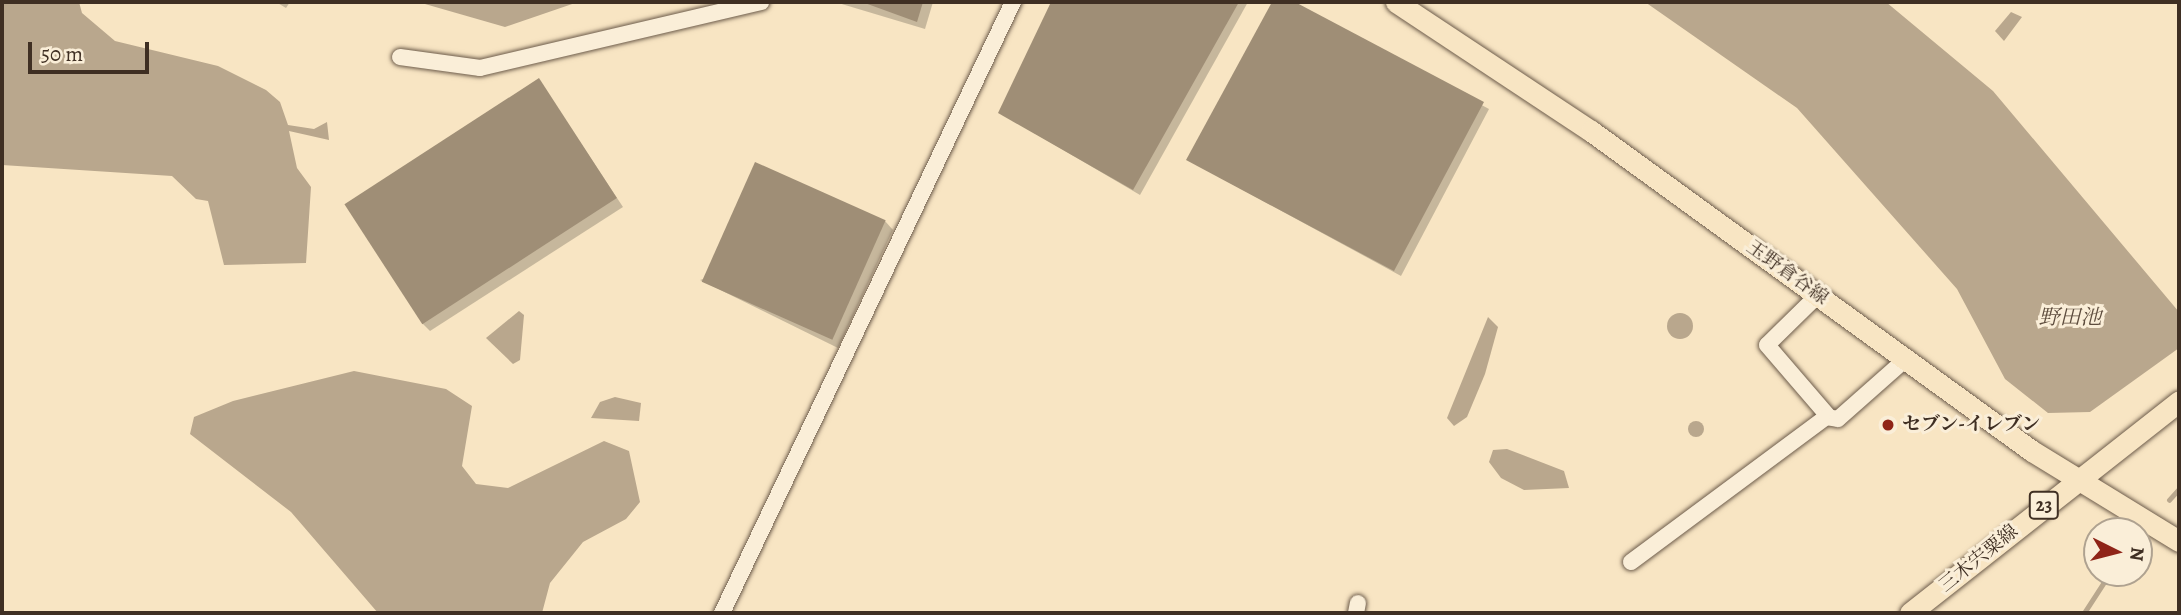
<!DOCTYPE html>
<meta charset="utf-8">
<style>
body{margin:0}
#map{position:relative;width:2181px;height:615px;overflow:hidden;background:#f8e5c3;font-family:Alegreya,"Noto Serif JP",serif}
div>[style]{position:absolute}
[style*='--x']{left:calc(var(--x)*1px);top:calc(var(--y)*1px);width:calc(var(--w)*1px);rotate:calc(var(--a)*1deg)}
.water>*{inset:0;background:#b9a78d}
.round{border-radius:50%}
.shadow>*{inset:0;background:#0003}
.stream>*{height:4.5px;margin:-2.25px;padding:0 2.25px;transform-origin:2.25px;border-radius:2.25px;background:#b9a78d}
.building>*{inset:0;background:#9f8e76;transform-origin:0 0}
.roads{filter:drop-shadow(0 0 2px #6d5c4b) drop-shadow(0 0 2px #6d5c4b)}
.minor>*{height:16px;margin:-8px;padding:0 8px;transform-origin:8px;border-radius:8px;background:#faeed8}
.major>*{height:21px;margin:-10.5px;padding:0 10.5px;transform-origin:10.5px;border-radius:10.5px;background:#f8e5c3}
.dots>*{width:19px;height:19px;translate:-50% -50%;box-sizing:border-box;border:4px solid #faeed8;border-radius:50%}
span{translate:-50% -50%;white-space:nowrap;text-align:center;line-height:1.15;-webkit-text-stroke:6px #faeed8;paint-order:stroke}
.shield-label span{padding:2px 5px;background:#faeed8;border:2px solid;border-radius:5px;-webkit-text-stroke-width:0}
.shield-label{font-size:18px;color:#3f2f23;font-weight:700}
.street-label{font-size:19px;color:#3f2f23}
.poi-label{font-size:19px;color:#3f2f23;font-weight:700}
.left{translate:0 -50%;text-align:left}
.water-label{font-size:21px;color:#5e4d3e;font-style:italic}
.frame{position:absolute;inset:0;border:4px solid #3f2f23;pointer-events:none}
.north{position:absolute;left:2083px;top:517px;width:70px;height:70px;box-sizing:border-box;background:#faeed8;border:2px solid #afa290;border-radius:50%;rotate:96deg;font-size:19px;font-weight:700;line-height:28px;text-align:center;color:#3f2f23}
.north::after{content:'';display:block;margin:auto;width:24px;height:32px;background:#8f2418;clip-path:polygon(50% 0,100% 100%,50% 72%,0 100%)}
.scale{position:absolute;left:28px;top:42px;width:121px;height:32px;box-sizing:border-box;border:4px solid #3f2f23;border-top:0;padding-left:9px;font-size:21px;line-height:24px;white-space:nowrap;color:#3f2f23;-webkit-text-stroke:5px #faeed8;paint-order:stroke}
</style>
<div id="map">
<div class="water">
<i style="clip-path:polygon(2px 2px,79px 2px,82px 13px,115px 41px,218px 66px,266px 90px,280px 102px,288px 125px,314px 129px,327px 122px,329px 140px,289px 131px,297px 168px,311px 187px,306px 263px,224px 265px,208px 201px,196px 199px,172px 176px,2px 165px)"></i>
<i style="clip-path:polygon(418px 2px,578px 2px,505px 27px)"></i>
<i style="clip-path:polygon(1645px 2px,1886px 2px,1993px 91px,2179px 312px,2179px 348px,2090px 412px,2048px 413px,2005px 379px,1957px 289px,1797px 108px)"></i>
<i style="clip-path:polygon(2011px 12px,2022px 17px,2004px 41px,1995px 31px)"></i>
<i style="clip-path:polygon(519px 311px,524px 315px,520px 360px,513px 364px,486px 338px)"></i>
<i class="round" style="left:1667px;top:313px;width:26px;height:26px"></i>
<i style="clip-path:polygon(1488px 317px,1498px 327px,1485px 374px,1467px 417px,1454px 426px,1447px 418px)"></i>
<i style="clip-path:polygon(354px 371px,446px 389px,472px 406px,462px 466px,476px 484px,508px 488px,604px 441px,629px 451px,640px 502px,626px 519px,583px 542px,550px 583px,542px 613px,378px 613px,291px 512px,190px 434px,194px 417px,233px 401px)"></i>
<i style="clip-path:polygon(615px 397px,641px 403px,639px 421px,591px 418px,600px 402px)"></i>
<i class="round" style="left:1688px;top:421px;width:16px;height:16px"></i>
<i style="clip-path:polygon(1507px 449px,1564px 471px,1569px 488px,1524px 490px,1501px 478px,1489px 462px,1493px 450px)"></i>
</div>
<div class="shadow">
<i style="clip-path:polygon(276px 2px,290px 2px,286px 8px)"></i>
<i style="clip-path:polygon(835px 2px,933px 2px,925px 29px)"></i>
<i style="clip-path:polygon(1053px 2px,1248px 2px,1140px 195px,1000px 113px)"></i>
<i style="clip-path:polygon(1274px 2px,1291px 2px,1489px 109px,1401px 276px,1188px 160px)"></i>
<i style="clip-path:polygon(539px 80px,623px 207px,430px 331px,422px 323px)"></i>
<i style="clip-path:polygon(885px 221px,893px 230px,838px 348px,700px 280px)"></i>
</div>
<div class="stream">
<i style="--x:2169;--y:500;--w:15;--a:-48"></i>
<i style="--x:2084;--y:613;--w:48;--a:-57"></i>
</div>
<div class="building">
<i style="clip-path:polygon(862px 2px,923px 2px,917px 22px)"></i>
<i style="clip-path:polygon(1051px 2px,1239px 2px,1133px 190px,998px 113px)"></i>
<i style="clip-path:polygon(1272px 2px,1295px 2px,1484px 102px,1394px 271px,1186px 160px)"></i>
<i style="left:539px;top:78px;width:143px;height:232px;rotate:57deg"></i>
<i style="left:755px;top:162px;width:143px;height:131px;rotate:24deg"></i>
</div>
<div class="roads">
<div class="minor">
<i style="--x:400;--y:57;--w:81;--a:7.8"></i>
<i style="--x:480;--y:68;--w:289;--a:-13.2"></i>
<i style="--x:1818;--y:295;--w:71;--a:135.6"></i>
<i style="--x:1767;--y:345;--w:95;--a:49.3"></i>
<i style="--x:1631;--y:562;--w:243;--a:-36.6"></i>
<i style="--x:1826;--y:417;--w:12;--a:9"></i>
<i style="--x:1838;--y:419;--w:92;--a:-41.5"></i>
<i style="--x:722;--y:613;--w:677;--a:-64.53"></i>
<i style="--x:1356;--y:613;--w:10;--a:-79"></i>
</div>
<div class="major">
<i style="--x:1396;--y:2;--w:234;--a:33.5"></i>
<i style="--x:1591;--y:131;--w:545;--a:35.97"></i>
<i style="--x:2032;--y:451;--w:172;--a:31.5"></i>
<i style="--x:1910;--y:613;--w:342;--a:-38.2"></i>
</div>
</div>
<div class="dots">
<i style="left:1888px;top:425px;background:#8f2418"></i>
</div>
<div class="shield-label">
<span style="left:2044px;top:505px">23</span>
</div>
<div class="street-label">
<span style="left:1787px;top:273px;rotate:36deg">玉野倉谷線</span>
<span style="left:1979px;top:559px;rotate:-39deg">三木宍粟線</span>
</div>
<div class="poi-label">
<span class="left" style="left:1902px;top:425px">セブン-イレブン</span>
</div>
<div class="water-label">
<span style="left:2070px;top:317px">野田池</span>
</div>
<div class="frame"></div>
<div class="north">N</div>
<div class="scale">50 m</div>
</div>
